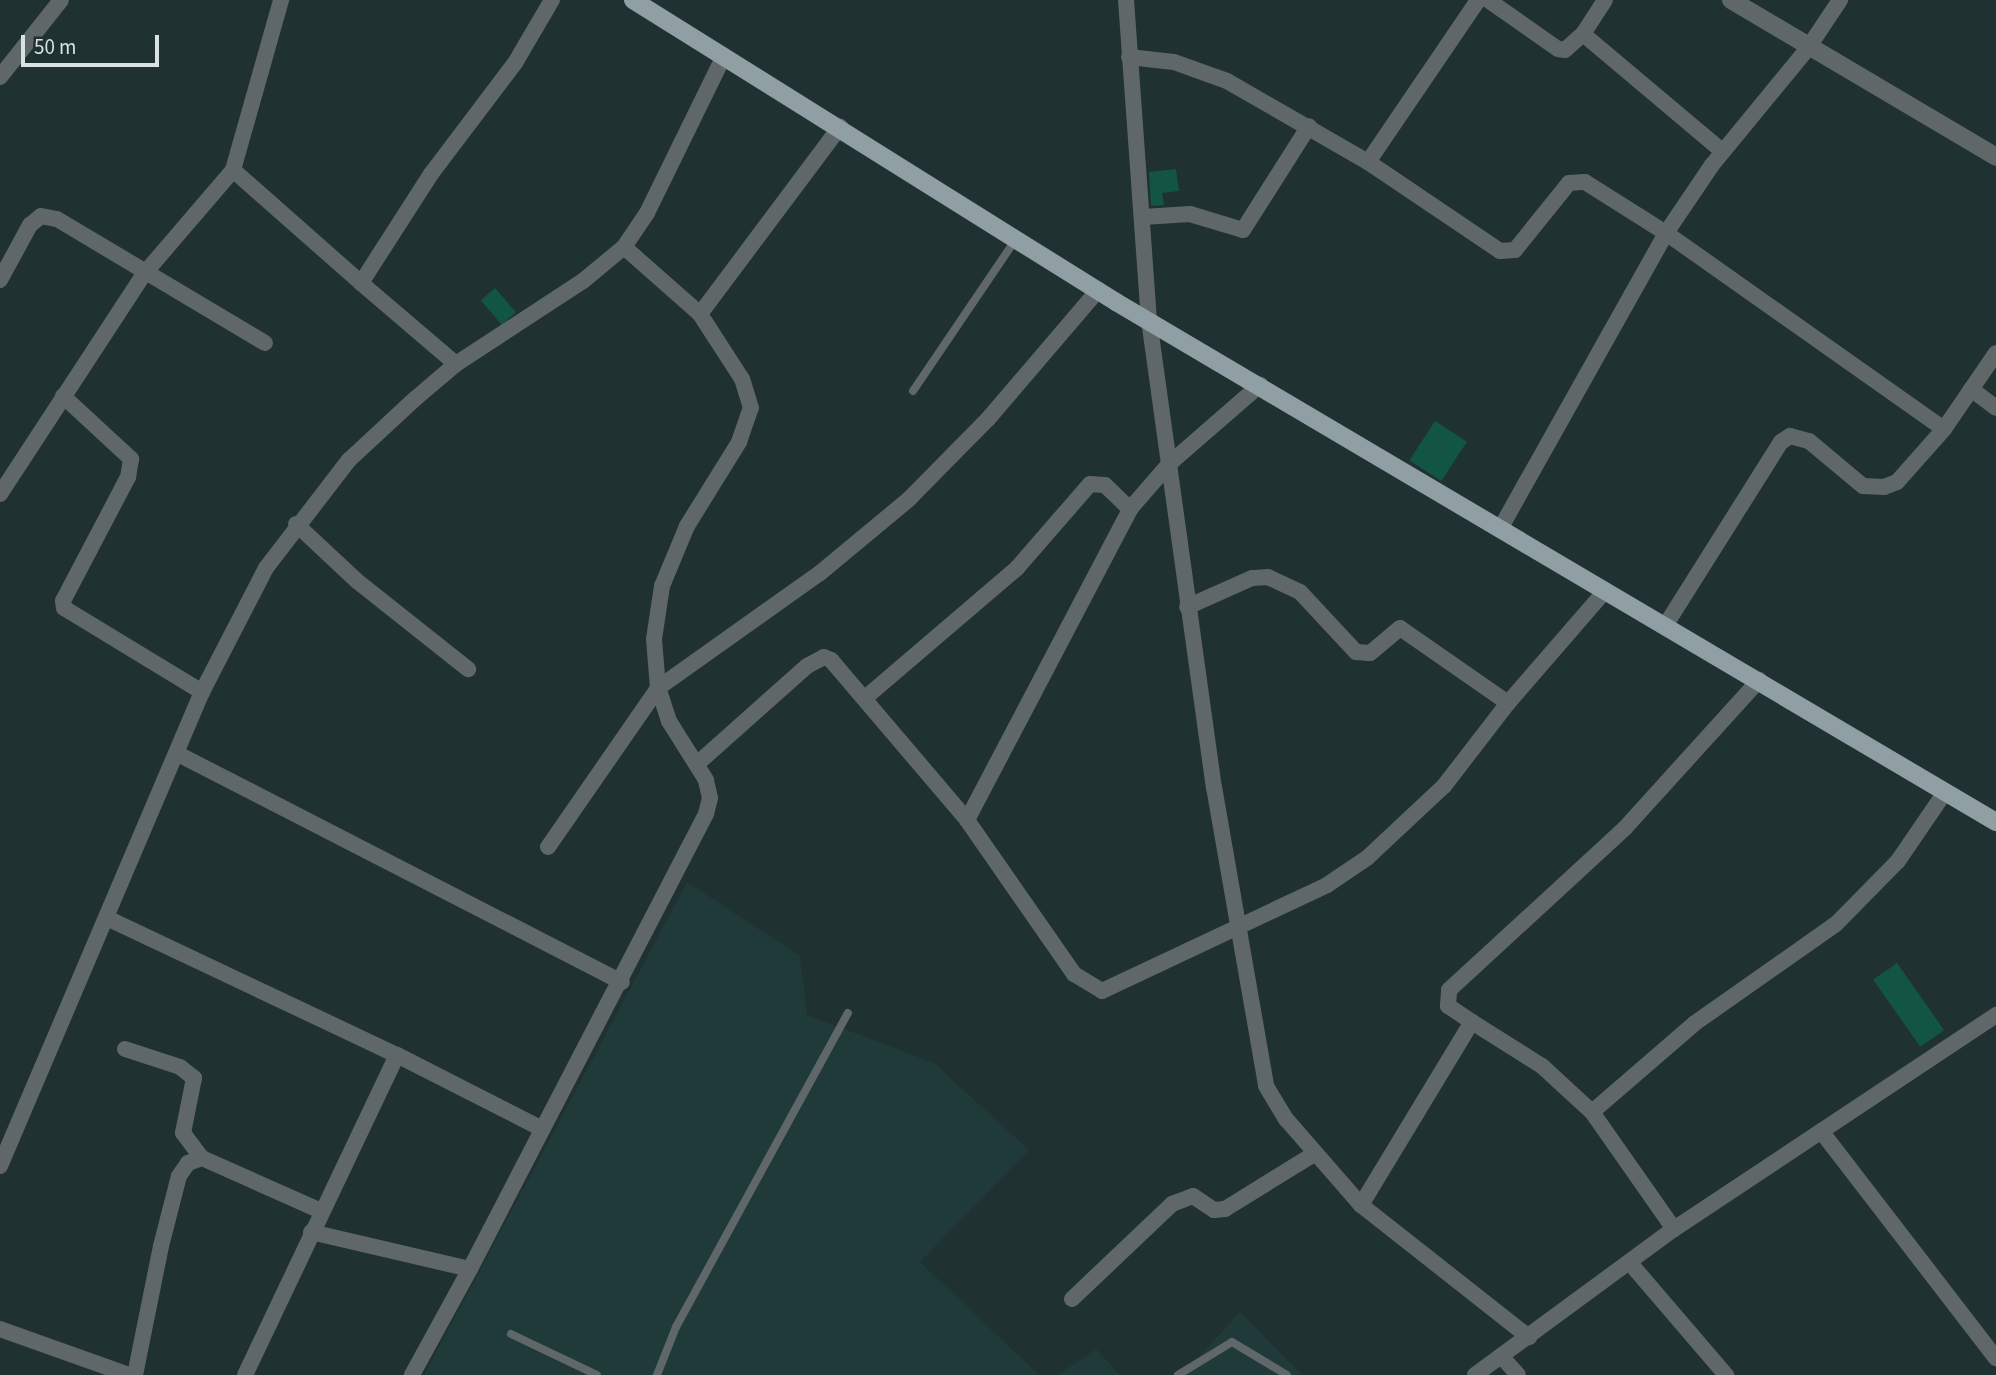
<!DOCTYPE html>
<style>
body{margin:0}
#map{position:relative;width:1996px;height:1375px;overflow:hidden;background:#203131;font-family:"Source Sans 3",sans-serif}
div>[style]{position:absolute}
[style*='--x']{left:calc(var(--x)*1px);top:calc(var(--y)*1px);width:calc(var(--w)*1px);rotate:calc(var(--a)*1deg)}
.built>*{inset:0;background:#1f3a39}
.building>*{inset:0;background:#135544;transform-origin:0 0}
.service>*{height:8px;margin:-4px;padding:0 4px;transform-origin:4px;border-radius:4px;background:#5f6769}
.minor>*{height:16px;margin:-8px;padding:0 8px;transform-origin:8px;border-radius:8px;background:#5f6769}
.tertiary>*{height:18px;margin:-9px;padding:0 9px;transform-origin:9px;border-radius:9px;background:#5f6769}
.primary>*{height:18px;margin:-9px;padding:0 9px;transform-origin:9px;border-radius:9px;background:#8f9fa4}
span{translate:-50% -50%;white-space:nowrap;text-align:center;line-height:1.15;-webkit-text-stroke:7px #203131;paint-order:stroke}
.scale{position:absolute;left:21px;top:35px;width:138px;height:32px;box-sizing:border-box;border:4px solid #d8e2e2;border-top:0;padding-left:9px;font-size:21px;line-height:24px;white-space:nowrap;color:#d8e2e2;-webkit-text-stroke:5px #203131;paint-order:stroke}
</style>
<div id="map">
<div class="built">
<i style="clip-path:polygon(687px 882px,800px 956px,807px 1015px,934px 1063px,1029px 1150px,920px 1262px,1039px 1375px,424px 1375px)"></i>
<i style="clip-path:polygon(1240px 1312px,1302px 1375px,1182px 1375px)"></i>
<i style="clip-path:polygon(1096px 1349px,1120px 1375px,1058px 1375px)"></i>
</div>
<div class="building">
<i style="clip-path:polygon(1176px 169px,1179px 191px,1162px 193px,1164px 205px,1151px 206px,1149px 172px)"></i>
<i style="left:495px;top:288px;width:32px;height:19px;rotate:49deg"></i>
<i style="left:1435px;top:421px;width:38px;height:47px;rotate:33deg"></i>
<i style="left:1897px;top:963px;width:82px;height:29px;rotate:55deg"></i>
</div>
<div class="service">
<i style="--x:913;--y:391;--w:184;--a:-55.9"></i>
<i style="--x:511;--y:1334;--w:95;--a:25.5"></i>
<i style="--x:657;--y:1375;--w:52;--a:-68.4"></i>
<i style="--x:676;--y:1327;--w:358;--a:-61.3"></i>
<i style="--x:1178;--y:1375;--w:63;--a:-31.4"></i>
<i style="--x:1232;--y:1342;--w:64;--a:31"></i>
</div>
<div class="minor">
<i style="--x:1126;--y:0;--w:321;--a:85.9"></i>
<i style="--x:1149;--y:320;--w:472;--a:82.1"></i>
<i style="--x:1214;--y:787;--w:303;--a:80.1"></i>
<i style="--x:1266;--y:1086;--w:39;--a:59"></i>
<i style="--x:1286;--y:1119;--w:114;--a:48.9"></i>
<i style="--x:1361;--y:1205;--w:214;--a:38.2"></i>
<i style="--x:1488;--y:0;--w:85;--a:35"></i>
<i style="--x:1558;--y:49;--w:7;--a:8"></i>
<i style="--x:1565;--y:50;--w:24;--a:-42"></i>
<i style="--x:1583;--y:34;--w:40;--a:-57.1"></i>
<i style="--x:1583;--y:34;--w:182;--a:40.1"></i>
<i style="--x:1129;--y:57;--w:45;--a:6.3"></i>
<i style="--x:1174;--y:62;--w:56;--a:19.7"></i>
<i style="--x:1227;--y:81;--w:163;--a:29.9"></i>
<i style="--x:1368;--y:162;--w:159;--a:34"></i>
<i style="--x:1500;--y:251;--w:15;--a:-4"></i>
<i style="--x:1515;--y:250;--w:86;--a:-51.1"></i>
<i style="--x:1569;--y:183;--w:16;--a:-4"></i>
<i style="--x:1585;--y:182;--w:96;--a:32.2"></i>
<i style="--x:1666;--y:233;--w:340;--a:35.2"></i>
<i style="--x:0;--y:77;--w:98;--a:-51.6"></i>
<i style="--x:1368;--y:162;--w:196;--a:-55.8"></i>
<i style="--x:233;--y:170;--w:171;--a:41.4"></i>
<i style="--x:361;--y:283;--w:130;--a:-57.3"></i>
<i style="--x:431;--y:174;--w:139;--a:-52.9"></i>
<i style="--x:515;--y:63;--w:73;--a:-59.6"></i>
<i style="--x:1143;--y:217;--w:47;--a:-3.7"></i>
<i style="--x:1190;--y:214;--w:55;--a:16.8"></i>
<i style="--x:1243;--y:230;--w:123;--a:-57.6"></i>
<i style="--x:624;--y:247;--w:101;--a:41.4"></i>
<i style="--x:0;--y:280;--w:63;--a:-61.4"></i>
<i style="--x:30;--y:225;--w:14;--a:-39"></i>
<i style="--x:41;--y:216;--w:16;--a:11"></i>
<i style="--x:57;--y:219;--w:242;--a:30.8"></i>
<i style="--x:361;--y:283;--w:125;--a:40.5"></i>
<i style="--x:1971;--y:389;--w:31;--a:37"></i>
<i style="--x:63;--y:396;--w:93;--a:42.8"></i>
<i style="--x:131;--y:459;--w:18;--a:99"></i>
<i style="--x:128;--y:477;--w:140;--a:117.7"></i>
<i style="--x:63;--y:601;--w:7;--a:82"></i>
<i style="--x:64;--y:608;--w:162;--a:31.3"></i>
<i style="--x:0;--y:494;--w:263;--a:-56.8"></i>
<i style="--x:144;--y:274;--w:137;--a:-49.4"></i>
<i style="--x:233;--y:170;--w:177;--a:-74.2"></i>
<i style="--x:296;--y:524;--w:83;--a:43.1"></i>
<i style="--x:357;--y:581;--w:142;--a:38.4"></i>
<i style="--x:1500;--y:529;--w:339;--a:-60.7"></i>
<i style="--x:1666;--y:233;--w:82;--a:-55.9"></i>
<i style="--x:1712;--y:165;--w:151;--a:-50.6"></i>
<i style="--x:1808;--y:48;--w:58;--a:-56.3"></i>
<i style="--x:1665;--y:626;--w:218;--a:-57.8"></i>
<i style="--x:1781;--y:442;--w:11;--a:-34"></i>
<i style="--x:1790;--y:436;--w:20;--a:15"></i>
<i style="--x:1809;--y:441;--w:70;--a:39.8"></i>
<i style="--x:1863;--y:486;--w:21;--a:3"></i>
<i style="--x:1884;--y:487;--w:14;--a:-21"></i>
<i style="--x:1897;--y:482;--w:71;--a:-48.4"></i>
<i style="--x:1944;--y:429;--w:92;--a:-55.6"></i>
<i style="--x:865;--y:698;--w:200;--a:-40.5"></i>
<i style="--x:1017;--y:568;--w:111;--a:-49"></i>
<i style="--x:1090;--y:484;--w:15;--a:4"></i>
<i style="--x:1105;--y:485;--w:35;--a:44"></i>
<i style="--x:1508;--y:703;--w:148;--a:-49.1"></i>
<i style="--x:178;--y:754;--w:499;--a:27.2"></i>
<i style="--x:697;--y:764;--w:147;--a:-41.7"></i>
<i style="--x:807;--y:666;--w:19;--a:-28"></i>
<i style="--x:824;--y:657;--w:8;--a:23"></i>
<i style="--x:831;--y:660;--w:210;--a:49.6"></i>
<i style="--x:967;--y:820;--w:188;--a:55.2"></i>
<i style="--x:1074;--y:974;--w:33;--a:31"></i>
<i style="--x:1102;--y:991;--w:249;--a:-25.2"></i>
<i style="--x:1327;--y:885;--w:48;--a:-34"></i>
<i style="--x:1367;--y:858;--w:105;--a:-43.1"></i>
<i style="--x:1444;--y:786;--w:105;--a:-52.4"></i>
<i style="--x:1508;--y:703;--w:131;--a:-145.2"></i>
<i style="--x:1400;--y:628;--w:39;--a:140"></i>
<i style="--x:1370;--y:653;--w:14;--a:-176"></i>
<i style="--x:1356;--y:652;--w:82;--a:-133"></i>
<i style="--x:1300;--y:592;--w:35;--a:-155"></i>
<i style="--x:1268;--y:577;--w:16;--a:176"></i>
<i style="--x:1252;--y:578;--w:71;--a:156"></i>
<i style="--x:967;--y:820;--w:351;--a:-62.3"></i>
<i style="--x:1130;--y:509;--w:60;--a:-49.1"></i>
<i style="--x:1169;--y:464;--w:121;--a:-41"></i>
<i style="--x:548;--y:847;--w:193;--a:-55.3"></i>
<i style="--x:658;--y:688;--w:199;--a:-35.4"></i>
<i style="--x:820;--y:573;--w:116;--a:-39.7"></i>
<i style="--x:909;--y:499;--w:112;--a:-45.4"></i>
<i style="--x:988;--y:419;--w:170;--a:-49.5"></i>
<i style="--x:109;--y:919;--w:318;--a:25.3"></i>
<i style="--x:397;--y:1055;--w:354;--a:115.4"></i>
<i style="--x:1472;--y:1022;--w:29;--a:-146"></i>
<i style="--x:1448;--y:1006;--w:16;--a:-86"></i>
<i style="--x:1449;--y:990;--w:239;--a:-42.6"></i>
<i style="--x:1625;--y:828;--w:200;--a:-47.8"></i>
<i style="--x:125;--y:1049;--w:58;--a:18.1"></i>
<i style="--x:180;--y:1067;--w:18;--a:38"></i>
<i style="--x:194;--y:1078;--w:56;--a:101.3"></i>
<i style="--x:183;--y:1133;--w:31;--a:53"></i>
<i style="--x:397;--y:1055;--w:163;--a:27"></i>
<i style="--x:1592;--y:1112;--w:136;--a:-40.8"></i>
<i style="--x:1695;--y:1023;--w:172;--a:-35.1"></i>
<i style="--x:1836;--y:924;--w:88;--a:-45.5"></i>
<i style="--x:1898;--y:861;--w:83;--a:-55.7"></i>
<i style="--x:1821;--y:1131;--w:287;--a:52.4"></i>
<i style="--x:0;--y:1166;--w:515;--a:-66.92"></i>
<i style="--x:202;--y:692;--w:140;--a:-62.7"></i>
<i style="--x:266;--y:568;--w:136;--a:-52.5"></i>
<i style="--x:349;--y:460;--w:91;--a:-42.8"></i>
<i style="--x:416;--y:398;--w:52;--a:-40.4"></i>
<i style="--x:456;--y:364;--w:152;--a:-33.2"></i>
<i style="--x:583;--y:281;--w:53;--a:-39.7"></i>
<i style="--x:624;--y:247;--w:41;--a:-55.9"></i>
<i style="--x:647;--y:213;--w:175;--a:-63.9"></i>
<i style="--x:1361;--y:1205;--w:214;--a:-58.8"></i>
<i style="--x:1472;--y:1022;--w:83;--a:32.2"></i>
<i style="--x:1542;--y:1066;--w:68;--a:42.6"></i>
<i style="--x:1592;--y:1112;--w:143;--a:55"></i>
<i style="--x:311;--y:1232;--w:163;--a:13.1"></i>
<i style="--x:470;--y:1269;--w:121;--a:118.7"></i>
<i style="--x:1630;--y:1263;--w:148;--a:49.4"></i>
<i style="--x:470;--y:1269;--w:513;--a:-62.59"></i>
<i style="--x:706;--y:814;--w:16;--a:-76"></i>
<i style="--x:710;--y:798;--w:18;--a:-103"></i>
<i style="--x:706;--y:780;--w:70;--a:-122.1"></i>
<i style="--x:669;--y:721;--w:35;--a:-108"></i>
<i style="--x:658;--y:688;--w:49;--a:-94.7"></i>
<i style="--x:654;--y:639;--w:54;--a:-81.4"></i>
<i style="--x:662;--y:586;--w:65;--a:-67.4"></i>
<i style="--x:687;--y:526;--w:99;--a:-58.2"></i>
<i style="--x:739;--y:442;--w:36;--a:-71"></i>
<i style="--x:751;--y:408;--w:30;--a:-107"></i>
<i style="--x:742;--y:379;--w:77;--a:-122.9"></i>
<i style="--x:700;--y:314;--w:234;--a:-53.2"></i>
<i style="--x:1072;--y:1299;--w:138;--a:-43.5"></i>
<i style="--x:1172;--y:1204;--w:22;--a:-21"></i>
<i style="--x:1193;--y:1196;--w:25;--a:34"></i>
<i style="--x:1214;--y:1210;--w:11;--a:-5"></i>
<i style="--x:1225;--y:1209;--w:105;--a:-31.7"></i>
<i style="--x:0;--y:1329;--w:137;--a:19.6"></i>
<i style="--x:1501;--y:1356;--w:25;--a:48"></i>
<i style="--x:135;--y:1375;--w:132;--a:-78.6"></i>
<i style="--x:161;--y:1246;--w:72;--a:-75.6"></i>
<i style="--x:179;--y:1176;--w:16;--a:-55"></i>
<i style="--x:188;--y:1163;--w:15;--a:-20"></i>
<i style="--x:202;--y:1158;--w:130;--a:24"></i>
<i style="--x:1475;--y:1375;--w:247;--a:-36.3"></i>
<i style="--x:1674;--y:1229;--w:387;--a:-33.6"></i>
</div>
<div class="tertiary">
<i style="--x:1731;--y:0;--w:308;--a:30.6"></i>
</div>
<div class="primary">
<i style="--x:633;--y:0;--w:570;--a:32.02"></i>
<i style="--x:1116;--y:302;--w:1022;--a:30.58"></i>
</div>
<div class="scale">50 m</div>
</div>
